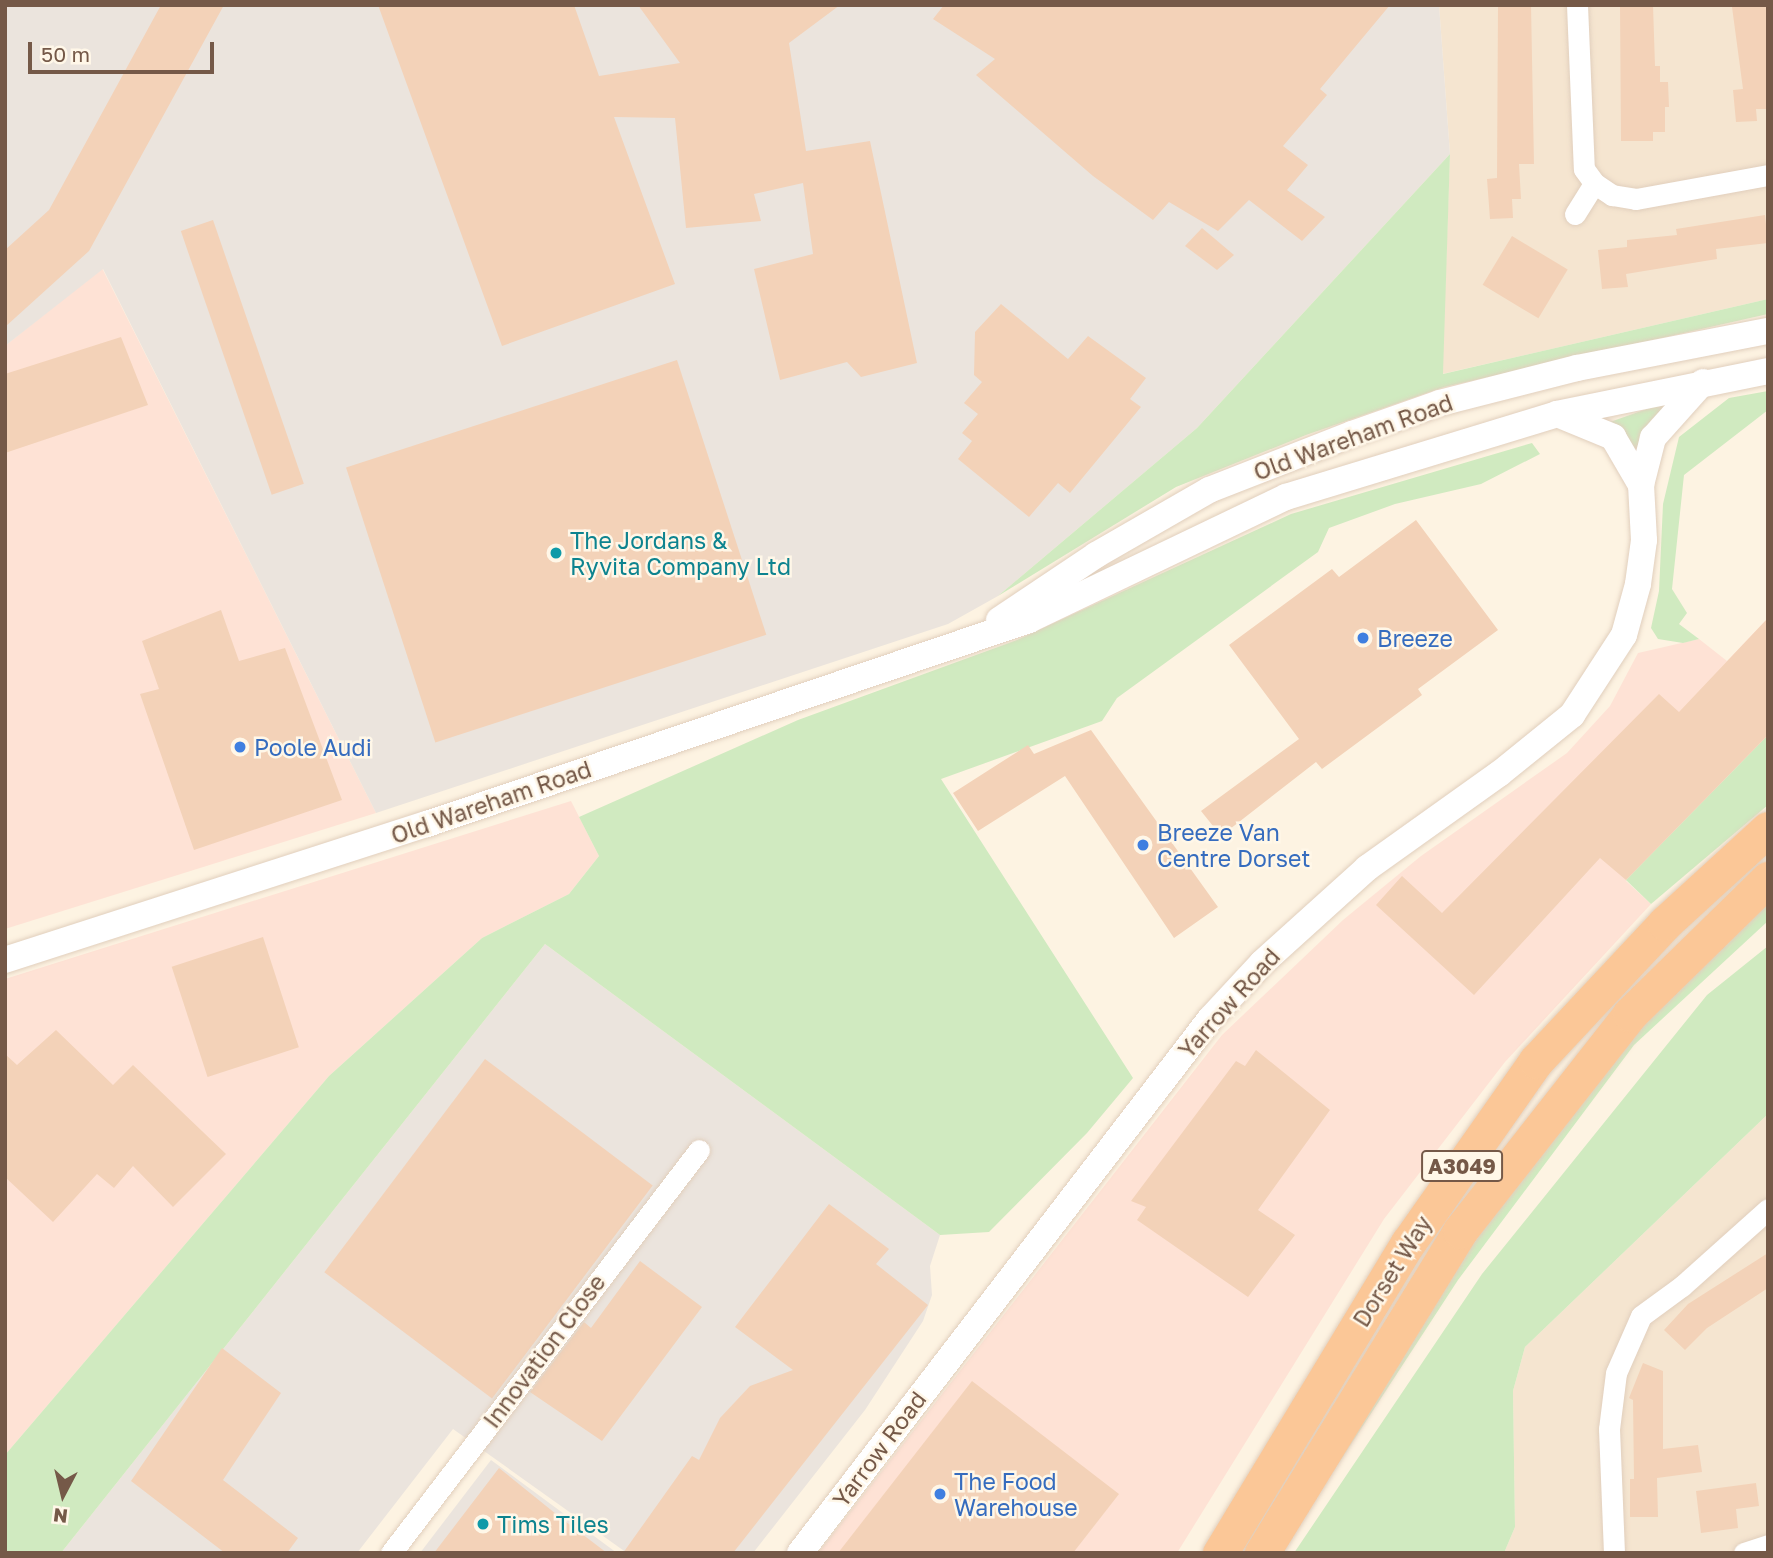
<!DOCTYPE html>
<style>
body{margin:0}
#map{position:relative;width:1773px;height:1558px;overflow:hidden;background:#fdf3e2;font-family:"Golos Text",sans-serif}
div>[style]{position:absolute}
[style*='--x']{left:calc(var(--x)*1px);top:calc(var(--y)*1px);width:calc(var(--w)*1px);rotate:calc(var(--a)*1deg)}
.residential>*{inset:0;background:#f5e5d0}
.commercial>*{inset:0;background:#fee2d5}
.industrial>*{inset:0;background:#ebe4dd}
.green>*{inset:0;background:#d0eac0}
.building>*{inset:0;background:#f3d2b8;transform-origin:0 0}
.roads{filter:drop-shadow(0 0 2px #e1cfbd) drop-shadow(0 0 2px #e1cfbd)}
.minor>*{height:21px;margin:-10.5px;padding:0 10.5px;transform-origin:10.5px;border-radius:10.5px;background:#fff}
.tertiary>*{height:26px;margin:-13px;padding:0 13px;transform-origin:13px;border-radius:13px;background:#fff}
.trunk>*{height:35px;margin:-17.5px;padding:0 17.5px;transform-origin:17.5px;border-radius:17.5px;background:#fbc797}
.dots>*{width:19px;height:19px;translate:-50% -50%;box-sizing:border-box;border:4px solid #fff7e8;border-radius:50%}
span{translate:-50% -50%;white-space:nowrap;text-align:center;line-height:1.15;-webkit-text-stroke:5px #fff7e8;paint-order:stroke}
.shield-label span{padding:2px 5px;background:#fff7e8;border:2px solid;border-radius:5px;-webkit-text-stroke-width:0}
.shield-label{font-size:21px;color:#755948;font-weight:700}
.street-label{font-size:23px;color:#755948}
.culture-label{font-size:23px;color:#0d838f}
.left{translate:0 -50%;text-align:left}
.shop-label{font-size:23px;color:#366cbe}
.frame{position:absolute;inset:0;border:7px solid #755948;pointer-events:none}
.north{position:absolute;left:28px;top:1460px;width:70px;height:70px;-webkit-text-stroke:5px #fff7e8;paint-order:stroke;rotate:187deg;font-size:19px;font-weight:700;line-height:28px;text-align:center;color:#755948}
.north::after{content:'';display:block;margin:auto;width:24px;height:32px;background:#755948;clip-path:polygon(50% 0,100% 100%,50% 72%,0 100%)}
.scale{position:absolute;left:28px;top:42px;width:186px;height:32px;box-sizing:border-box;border:4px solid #755948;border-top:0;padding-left:9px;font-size:21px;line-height:24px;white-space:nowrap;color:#755948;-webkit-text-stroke:5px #fff7e8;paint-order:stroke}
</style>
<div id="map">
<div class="residential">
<i style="clip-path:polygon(1439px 5px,1768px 5px,1768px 299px,1442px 374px,1450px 154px)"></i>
<i style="clip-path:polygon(1768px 1114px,1768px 1553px,1504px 1553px,1515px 1527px,1513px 1391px,1525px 1347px)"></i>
</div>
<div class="commercial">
<i style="clip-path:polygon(102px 268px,376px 813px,5px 929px,5px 346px)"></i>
<i style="clip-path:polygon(1768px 618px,1768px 735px,1626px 881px,1651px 904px,1505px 1062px,1384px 1219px,1177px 1553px,818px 1553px,1222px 1035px,1343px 920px,1421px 856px,1567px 753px,1610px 706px,1638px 653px,1699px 639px,1727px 661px)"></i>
<i style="clip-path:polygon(571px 801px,599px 856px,569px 894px,482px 938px,329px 1076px,5px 1455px,5px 979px)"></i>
</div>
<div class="industrial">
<i style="clip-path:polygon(5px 5px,1439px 5px,1450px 154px,1197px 428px,998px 596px,948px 624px,376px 813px,103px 269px,5px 346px)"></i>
<i style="clip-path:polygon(545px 944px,940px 1235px,930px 1266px,932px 1295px,923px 1321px,865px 1410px,753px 1553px,627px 1553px,453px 1429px,357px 1553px,61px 1553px)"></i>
<i style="clip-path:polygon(491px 1460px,617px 1553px,420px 1553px)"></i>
</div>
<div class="green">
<i style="clip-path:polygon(1450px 154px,1443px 374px,1768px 299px,1768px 314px,1444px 387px,1306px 435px,1176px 487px,998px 596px,1197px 428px)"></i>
<i style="clip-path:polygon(1768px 391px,1768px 410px,1684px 475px,1672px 589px,1687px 613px,1679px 624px,1699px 639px,1683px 643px,1658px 639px,1651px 628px,1659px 591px,1663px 504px,1679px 437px,1729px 398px)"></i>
<i style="clip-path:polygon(1675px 399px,1651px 420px,1637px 450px,1610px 422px)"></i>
<i style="clip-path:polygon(1532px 443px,1540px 454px,1481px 484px,1395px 504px,1329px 528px,1318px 552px,1117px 698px,1102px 721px,941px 779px,1133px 1078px,1087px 1133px,989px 1232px,940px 1235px,545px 944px,61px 1553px,5px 1553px,5px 1455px,329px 1076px,482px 938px,569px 894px,599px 856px,579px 817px,798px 720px,1017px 640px,1291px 514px)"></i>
<i style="clip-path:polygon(1768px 735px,1768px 805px,1651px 904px,1626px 880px)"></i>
<i style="clip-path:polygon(1768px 879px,1768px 921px,1634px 1045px,1458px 1280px,1310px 1507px,1460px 1231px)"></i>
<i style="clip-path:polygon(1768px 946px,1768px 1114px,1525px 1347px,1513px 1391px,1515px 1527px,1504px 1553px,1294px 1553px,1482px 1274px,1707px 995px)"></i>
</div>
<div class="building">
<i style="clip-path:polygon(161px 5px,224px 5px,89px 251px,5px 327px,5px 250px,49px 210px)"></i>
<i style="clip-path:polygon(378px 5px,574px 5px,599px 76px,680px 63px,638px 5px,840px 5px,789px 43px,806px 151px,870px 141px,917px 363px,861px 377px,847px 362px,780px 380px,754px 269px,813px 254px,803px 183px,754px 194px,761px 221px,686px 228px,675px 118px,614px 117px,675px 284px,502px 346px)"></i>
<i style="clip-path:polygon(944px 5px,1390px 5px,1320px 89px,1327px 95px,1283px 146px,1308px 165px,1287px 190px,1325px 217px,1302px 241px,1249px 200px,1218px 231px,1169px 202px,1153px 220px,1093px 176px,976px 75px,995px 59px,933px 19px)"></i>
<i style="clip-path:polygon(1498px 5px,1531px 5px,1534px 164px,1519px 164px,1521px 199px,1512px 199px,1513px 218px,1490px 219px,1487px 179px,1497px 178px)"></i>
<i style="clip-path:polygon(1620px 5px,1653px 5px,1655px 66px,1660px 66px,1660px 82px,1668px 82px,1669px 107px,1665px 107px,1665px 132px,1653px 132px,1653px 141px,1621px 141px)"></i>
<i style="clip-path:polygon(1768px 5px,1768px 109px,1756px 109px,1757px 121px,1736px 122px,1733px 90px,1743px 89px,1732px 7px)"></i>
<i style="clip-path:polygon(1765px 215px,1768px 243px,1716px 249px,1717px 259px,1626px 274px,1628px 287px,1602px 289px,1598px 250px,1627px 247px,1627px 240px,1677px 235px,1676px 229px)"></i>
<i style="left:213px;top:220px;width:279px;height:34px;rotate:71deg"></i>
<i style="clip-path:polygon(1202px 228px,1234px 255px,1217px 270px,1185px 246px)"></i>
<i style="left:1512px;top:236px;width:65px;height:57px;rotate:31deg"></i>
<i style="clip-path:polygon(1001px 304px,1068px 359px,1088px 336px,1146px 378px,1130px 399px,1141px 407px,1070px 493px,1058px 483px,1029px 517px,958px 459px,972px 441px,962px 433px,978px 414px,964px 403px,982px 382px,974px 375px,975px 332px)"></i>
<i style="clip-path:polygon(121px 337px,148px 405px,5px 453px,5px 374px)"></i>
<i style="left:677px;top:360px;width:289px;height:348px;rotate:72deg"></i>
<i style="clip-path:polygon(1416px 520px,1498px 630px,1418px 689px,1422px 695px,1322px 769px,1316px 762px,1221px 836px,1201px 811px,1299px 739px,1229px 645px,1332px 569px,1339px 577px)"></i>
<i style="clip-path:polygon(221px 610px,239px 661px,285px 648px,342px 800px,194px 850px,140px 694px,159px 689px,142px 641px)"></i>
<i style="clip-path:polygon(1768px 618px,1768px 735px,1626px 880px,1600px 858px,1474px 995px,1376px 905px,1402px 876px,1442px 913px,1659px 694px,1679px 712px)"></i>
<i style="clip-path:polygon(1091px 730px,1218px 907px,1174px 938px,1065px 776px,978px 831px,953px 793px,1028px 745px,1034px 754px)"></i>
<i style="left:263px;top:937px;width:116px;height:96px;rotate:72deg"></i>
<i style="clip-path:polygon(56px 1030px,113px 1085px,133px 1065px,226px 1154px,173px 1207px,133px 1166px,114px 1188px,97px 1174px,53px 1222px,5px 1177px,5px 1054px,17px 1065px)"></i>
<i style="clip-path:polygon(1256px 1050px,1330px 1110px,1258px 1210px,1295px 1235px,1248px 1297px,1137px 1220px,1146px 1207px,1131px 1201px,1236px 1061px,1245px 1066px)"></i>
<i style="left:485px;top:1059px;width:210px;height:267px;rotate:37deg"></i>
<i style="clip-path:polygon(829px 1204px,889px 1249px,876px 1264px,928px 1305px,733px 1553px,623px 1553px,692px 1456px,699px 1460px,720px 1418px,750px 1386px,793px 1370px,735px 1327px)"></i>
<i style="clip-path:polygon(1768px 1253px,1768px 1288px,1707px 1328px,1685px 1350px,1664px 1330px,1688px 1304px)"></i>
<i style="clip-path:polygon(640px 1261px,702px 1307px,602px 1441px,530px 1392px,584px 1322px,591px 1328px)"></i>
<i style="clip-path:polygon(222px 1348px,281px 1393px,223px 1480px,298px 1538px,287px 1553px,225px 1553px,131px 1481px)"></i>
<i style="clip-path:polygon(1643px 1363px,1663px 1371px,1663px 1449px,1698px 1445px,1702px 1472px,1657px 1478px,1658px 1517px,1630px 1517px,1630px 1479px,1634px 1479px,1633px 1400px,1629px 1398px)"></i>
<i style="clip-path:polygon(972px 1381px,1119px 1494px,1073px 1553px,838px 1553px)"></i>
<i style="clip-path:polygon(499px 1468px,561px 1518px,607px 1553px,434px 1553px)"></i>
<i style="clip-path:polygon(1756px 1483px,1759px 1506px,1736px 1509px,1738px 1528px,1701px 1533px,1696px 1491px)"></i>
</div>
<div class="roads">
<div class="minor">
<i style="--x:1577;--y:5;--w:164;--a:87.6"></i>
<i style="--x:1584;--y:169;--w:17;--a:54"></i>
<i style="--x:1594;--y:183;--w:22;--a:34"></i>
<i style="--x:1612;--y:195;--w:24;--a:9"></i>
<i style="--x:1636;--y:199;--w:134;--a:-10.3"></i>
<i style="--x:1575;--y:214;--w:36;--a:-58"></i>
<i style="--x:391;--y:1553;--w:507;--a:-52.61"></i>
<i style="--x:1614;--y:1553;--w:124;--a:-92.3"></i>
<i style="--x:1609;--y:1429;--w:56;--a:-82.9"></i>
<i style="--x:1616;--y:1373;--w:62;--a:-66.3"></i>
<i style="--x:1641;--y:1316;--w:51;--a:-36.2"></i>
<i style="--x:1682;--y:1286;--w:115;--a:-41.8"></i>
<i style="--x:1744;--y:1553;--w:25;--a:-18"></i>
</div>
<div class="tertiary">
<i style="--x:1557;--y:414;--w:61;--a:22.3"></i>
<i style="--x:1613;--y:437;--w:56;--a:59.7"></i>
<i style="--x:999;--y:620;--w:117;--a:-33.8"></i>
<i style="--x:1096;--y:555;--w:130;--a:-29.9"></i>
<i style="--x:1209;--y:490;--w:154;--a:-21.4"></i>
<i style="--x:1352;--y:434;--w:93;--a:-19.4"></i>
<i style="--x:1440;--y:403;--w:141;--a:-14.3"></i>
<i style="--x:1577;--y:368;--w:195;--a:-11"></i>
<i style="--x:5;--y:960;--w:443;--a:-17.9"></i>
<i style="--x:427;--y:824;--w:636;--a:-18.72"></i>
<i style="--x:1029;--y:620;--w:285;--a:-25.6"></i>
<i style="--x:1286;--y:497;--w:283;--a:-17"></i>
<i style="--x:1557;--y:414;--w:215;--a:-11.5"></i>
<i style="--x:800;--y:1553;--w:673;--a:-52.48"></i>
<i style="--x:1210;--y:1019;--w:76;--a:-47.1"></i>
<i style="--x:1262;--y:963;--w:142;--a:-42.1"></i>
<i style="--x:1367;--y:868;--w:162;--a:-35.5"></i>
<i style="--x:1499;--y:774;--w:94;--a:-38.9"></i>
<i style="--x:1572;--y:715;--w:95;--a:-57"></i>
<i style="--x:1624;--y:635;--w:53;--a:-74.6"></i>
<i style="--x:1638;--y:584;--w:44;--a:-82.2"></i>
<i style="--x:1644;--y:540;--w:55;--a:-93.1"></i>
<i style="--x:1641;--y:485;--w:49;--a:-75.7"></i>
<i style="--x:1653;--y:438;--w:75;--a:-48.2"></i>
</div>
<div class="trunk">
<i style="--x:1220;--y:1553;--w:363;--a:-58.8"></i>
<i style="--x:1408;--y:1243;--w:223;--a:-54.9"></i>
<i style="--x:1536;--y:1061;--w:189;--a:-46.9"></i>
<i style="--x:1665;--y:923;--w:139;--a:-42.4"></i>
<i style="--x:1262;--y:1553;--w:378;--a:-58.4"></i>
<i style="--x:1460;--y:1231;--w:276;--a:-51.9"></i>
<i style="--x:1630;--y:1014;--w:193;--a:-44.4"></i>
</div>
</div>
<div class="dots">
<i style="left:556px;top:553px;background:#0f9aa8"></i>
<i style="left:1363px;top:638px;background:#3f7fe0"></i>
<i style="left:240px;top:747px;background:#3f7fe0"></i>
<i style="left:1143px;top:845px;background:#3f7fe0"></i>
<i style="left:940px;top:1494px;background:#3f7fe0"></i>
<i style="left:483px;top:1524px;background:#0f9aa8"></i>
</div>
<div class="shield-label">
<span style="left:1462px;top:1166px">A3049</span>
</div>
<div class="street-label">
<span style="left:1353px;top:437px;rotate:-20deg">Old Wareham Road</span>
<span style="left:491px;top:802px;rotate:-19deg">Old Wareham Road</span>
<span style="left:1229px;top:1003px;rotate:-48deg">Yarrow Road</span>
<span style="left:1392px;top:1271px;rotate:-58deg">Dorset Way</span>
<span style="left:544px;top:1351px;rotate:-53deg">Innovation Close</span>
<span style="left:879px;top:1449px;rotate:-53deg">Yarrow Road</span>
</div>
<div class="culture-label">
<span class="left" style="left:570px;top:553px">The Jordans &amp;<br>Ryvita Company Ltd</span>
<span class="left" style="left:497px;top:1524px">Tims Tiles</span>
</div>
<div class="shop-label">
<span class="left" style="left:1377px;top:638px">Breeze</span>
<span class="left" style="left:254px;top:747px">Poole Audi</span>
<span class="left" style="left:1157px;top:845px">Breeze Van<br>Centre Dorset</span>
<span class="left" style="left:954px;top:1494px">The Food<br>Warehouse</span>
</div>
<div class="frame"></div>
<div class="north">N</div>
<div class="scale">50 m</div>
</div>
